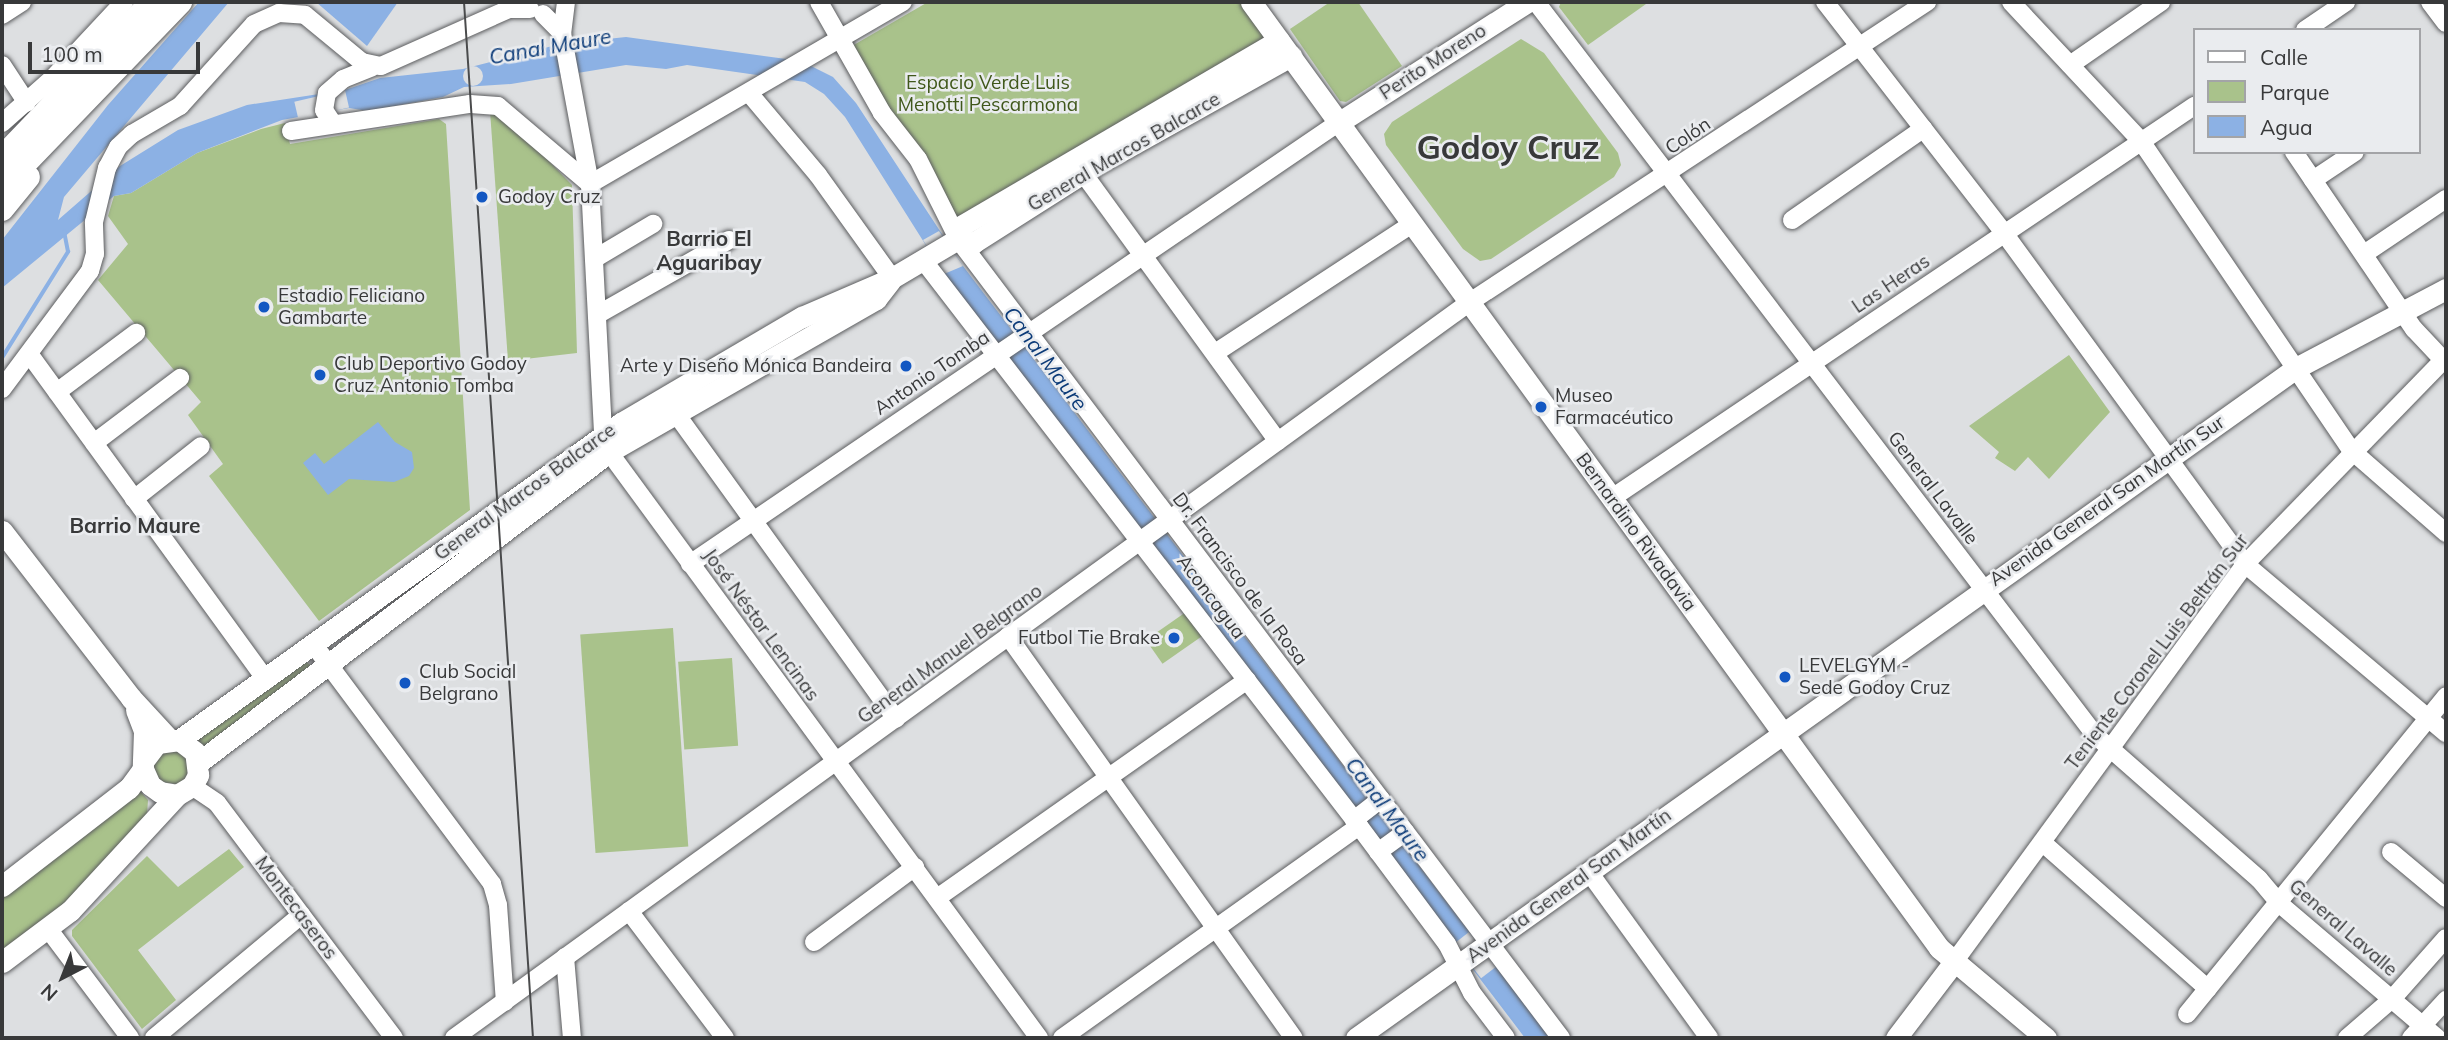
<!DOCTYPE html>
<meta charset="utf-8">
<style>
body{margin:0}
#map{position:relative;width:2448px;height:1040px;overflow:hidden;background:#dddfe1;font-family:Mulish,sans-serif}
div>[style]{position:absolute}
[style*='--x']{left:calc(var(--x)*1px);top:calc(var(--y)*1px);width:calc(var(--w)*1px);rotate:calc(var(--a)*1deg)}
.green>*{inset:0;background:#a9c28b;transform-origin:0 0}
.water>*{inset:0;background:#8cb1e4}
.pier>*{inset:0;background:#dddfe1;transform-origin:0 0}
.round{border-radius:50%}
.stream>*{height:3.5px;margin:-1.75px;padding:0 1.75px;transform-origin:1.75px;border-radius:1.75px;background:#8cb1e4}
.roads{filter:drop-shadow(0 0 2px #5c5d5f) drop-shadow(0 0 2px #5c5d5f)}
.minor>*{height:18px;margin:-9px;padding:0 9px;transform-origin:9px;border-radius:9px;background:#fff}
.major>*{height:21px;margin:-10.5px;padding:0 10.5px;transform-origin:10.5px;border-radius:10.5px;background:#fff}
.highway>*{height:24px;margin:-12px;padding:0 12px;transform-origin:12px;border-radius:12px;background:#fff}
.tram>*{height:2px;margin:-1px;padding:0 1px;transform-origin:1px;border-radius:1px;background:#4a4b4c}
.dots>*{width:19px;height:19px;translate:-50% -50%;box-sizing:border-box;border:4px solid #eaecef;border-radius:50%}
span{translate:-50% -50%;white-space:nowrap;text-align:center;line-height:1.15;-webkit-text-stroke:5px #eaecef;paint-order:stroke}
.street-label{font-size:19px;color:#38393a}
.park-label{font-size:19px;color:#40581b}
.poi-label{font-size:19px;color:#38393a}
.left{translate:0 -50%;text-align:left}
.right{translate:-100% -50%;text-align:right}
.water-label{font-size:21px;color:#0c3b78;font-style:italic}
.neighbourhood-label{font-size:21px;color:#38393a;font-weight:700}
.town-label{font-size:33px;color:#38393a;font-weight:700}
.frame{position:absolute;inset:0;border:4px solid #38393a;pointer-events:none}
.legend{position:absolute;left:2193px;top:28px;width:228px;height:126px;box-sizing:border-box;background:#eaecef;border:2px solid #a3a4a7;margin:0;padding:9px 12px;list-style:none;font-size:21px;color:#38393a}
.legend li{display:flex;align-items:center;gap:14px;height:35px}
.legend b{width:35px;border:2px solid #a3a4a7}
.north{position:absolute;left:28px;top:942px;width:70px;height:70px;-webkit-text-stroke:5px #eaecef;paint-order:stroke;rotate:222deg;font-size:19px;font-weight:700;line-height:28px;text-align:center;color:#38393a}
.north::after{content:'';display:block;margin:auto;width:24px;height:32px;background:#38393a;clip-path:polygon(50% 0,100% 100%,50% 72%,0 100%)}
.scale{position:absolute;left:28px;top:42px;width:172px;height:32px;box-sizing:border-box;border:4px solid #38393a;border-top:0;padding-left:9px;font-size:21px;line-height:24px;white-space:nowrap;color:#38393a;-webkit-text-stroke:5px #eaecef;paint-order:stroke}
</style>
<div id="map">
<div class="green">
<i style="clip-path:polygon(928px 2px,1240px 2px,1268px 39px,950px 224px,845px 50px)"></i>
<i style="clip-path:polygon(1330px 2px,1358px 2px,1402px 66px,1346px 102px,1340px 101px,1290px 29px)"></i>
<i style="clip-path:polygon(1561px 2px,1645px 2px,1646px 4px,1588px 45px,1559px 7px)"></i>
<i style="clip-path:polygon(1521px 39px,1544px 53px,1618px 153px,1621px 165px,1614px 177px,1491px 259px,1480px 261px,1463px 249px,1386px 145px,1384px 134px,1392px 122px)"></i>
<i style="clip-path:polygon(490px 111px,504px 115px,572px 185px,577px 353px,508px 361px)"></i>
<i style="clip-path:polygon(439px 119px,446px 124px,470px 510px,319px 621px,209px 476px,223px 464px,188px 415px,201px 402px,98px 280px,128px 244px,108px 216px,114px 196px,131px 193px,197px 153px,261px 129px,285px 123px,290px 144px)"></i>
<i style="clip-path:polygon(2069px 355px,2110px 412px,2049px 479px,2028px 457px,2015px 471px,1995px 458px,1999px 452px,1969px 426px)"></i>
<i style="left:1186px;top:612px;width:29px;height:49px;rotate:55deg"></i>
<i style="left:673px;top:628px;width:219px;height:93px;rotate:86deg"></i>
<i style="left:732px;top:658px;width:88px;height:54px;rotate:86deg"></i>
<i style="clip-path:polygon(306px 662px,312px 666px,206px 750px,195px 740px)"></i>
<i style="clip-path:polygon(173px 746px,192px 763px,182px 785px,156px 781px,151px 760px,155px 754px)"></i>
<i style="clip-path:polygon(140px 791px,148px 800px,147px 814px,45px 925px,2px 953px,2px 897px)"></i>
<i style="clip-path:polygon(229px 849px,244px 867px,138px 950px,176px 1000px,142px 1029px,72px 936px,72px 930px,147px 856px,178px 887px)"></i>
</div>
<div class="water">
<i style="clip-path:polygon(199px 2px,229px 2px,64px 197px,58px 220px,120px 166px,178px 130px,247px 105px,345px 90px,380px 78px,463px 69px,560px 44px,626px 37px,801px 61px,833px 77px,856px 103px,963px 266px,1550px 1038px,1525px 1038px,944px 274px,845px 117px,824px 94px,805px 82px,687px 65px,666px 69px,626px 65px,511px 84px,464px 87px,443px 97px,368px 111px,349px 108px,282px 120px,197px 153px,131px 193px,114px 196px,2px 288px,2px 240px,108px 105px)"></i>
<i style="clip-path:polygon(316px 2px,398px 2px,367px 46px)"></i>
<i style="clip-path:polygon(378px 422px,395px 442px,412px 452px,414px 468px,409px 476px,394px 482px,349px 479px,328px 495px,303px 463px,315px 453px,324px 464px)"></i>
</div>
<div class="pier">
<i class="round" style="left:463px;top:66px;width:20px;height:20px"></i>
<i style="left:345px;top:90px;width:18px;height:52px;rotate:77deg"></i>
<i style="clip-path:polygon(939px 231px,963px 266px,944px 274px,923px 240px)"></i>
<i style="left:1469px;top:932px;width:44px;height:19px;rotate:52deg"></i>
</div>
<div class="stream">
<i style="--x:2;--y:358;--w:125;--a:-58.1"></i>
<i style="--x:68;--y:252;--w:20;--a:-101"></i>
</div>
<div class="roads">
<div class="minor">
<i style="--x:566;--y:2;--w:31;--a:97"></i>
<i style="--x:562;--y:33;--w:154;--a:79.5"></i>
<i style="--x:590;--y:184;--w:251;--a:87"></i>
<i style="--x:603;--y:435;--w:18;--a:71"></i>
<i style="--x:609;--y:452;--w:727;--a:53.73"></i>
<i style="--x:819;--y:2;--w:128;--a:60.4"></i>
<i style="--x:882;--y:113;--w:58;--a:52"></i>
<i style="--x:918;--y:159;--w:89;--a:63.4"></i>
<i style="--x:958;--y:239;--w:1001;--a:52.96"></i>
<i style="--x:1536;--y:2;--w:922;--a:52.67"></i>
<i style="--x:2095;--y:735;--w:218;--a:41.3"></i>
<i style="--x:2259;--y:879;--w:34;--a:50"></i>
<i style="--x:2281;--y:905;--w:205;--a:40.4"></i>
<i style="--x:1825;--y:2;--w:292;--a:52.2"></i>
<i style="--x:2004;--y:233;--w:409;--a:53.9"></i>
<i style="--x:2245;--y:564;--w:263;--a:40.1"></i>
<i style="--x:2011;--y:2;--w:190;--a:46.9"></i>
<i style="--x:2141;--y:141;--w:375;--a:55.8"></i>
<i style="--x:2352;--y:451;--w:125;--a:41.1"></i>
<i style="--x:2430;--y:2;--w:26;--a:53"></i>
<i style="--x:543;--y:14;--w:27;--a:45"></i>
<i style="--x:2;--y:15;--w:24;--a:-33"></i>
<i style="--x:2305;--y:30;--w:50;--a:-34.3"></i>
<i style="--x:2;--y:65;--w:45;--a:56.7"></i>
<i style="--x:2070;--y:65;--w:111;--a:-34.7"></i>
<i style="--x:749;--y:93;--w:107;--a:49.9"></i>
<i style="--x:818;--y:175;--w:127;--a:54.3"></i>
<i style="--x:332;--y:122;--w:14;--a:-124"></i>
<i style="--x:324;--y:110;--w:17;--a:-80"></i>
<i style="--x:327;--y:93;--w:21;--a:-41"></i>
<i style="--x:343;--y:79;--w:31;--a:-22"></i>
<i style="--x:2;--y:123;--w:69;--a:-41.5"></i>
<i style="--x:54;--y:77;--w:103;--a:-47"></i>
<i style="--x:291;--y:131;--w:181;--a:-8.6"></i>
<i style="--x:470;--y:104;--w:28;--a:4"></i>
<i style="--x:498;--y:106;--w:121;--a:40.3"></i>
<i style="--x:2294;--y:152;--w:214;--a:55.9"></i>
<i style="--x:2414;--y:329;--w:47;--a:46.7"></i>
<i style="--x:1075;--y:162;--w:345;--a:54"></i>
<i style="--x:2313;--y:180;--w:50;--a:-33.7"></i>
<i style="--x:590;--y:184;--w:362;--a:-30.2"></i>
<i style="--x:1792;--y:220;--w:160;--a:-34.8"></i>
<i style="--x:2364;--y:254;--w:99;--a:-33.9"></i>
<i style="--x:594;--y:259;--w:69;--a:-30.7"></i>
<i style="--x:923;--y:260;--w:714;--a:52.39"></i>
<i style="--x:1359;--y:826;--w:147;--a:53.3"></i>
<i style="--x:1447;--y:944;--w:55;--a:63"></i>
<i style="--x:1472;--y:993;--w:56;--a:52.9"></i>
<i style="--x:597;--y:315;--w:152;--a:-29.6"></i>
<i style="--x:1215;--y:353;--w:235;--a:-33.2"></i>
<i style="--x:30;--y:355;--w:402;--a:54"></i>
<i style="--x:2;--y:389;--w:147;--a:-53.3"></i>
<i style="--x:90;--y:271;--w:18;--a:-74"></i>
<i style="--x:95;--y:254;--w:32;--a:-92"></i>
<i style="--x:94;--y:222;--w:56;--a:-76.5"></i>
<i style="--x:107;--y:168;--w:24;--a:-62"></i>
<i style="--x:118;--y:147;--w:19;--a:-43"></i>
<i style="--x:132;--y:134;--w:56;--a:-30.3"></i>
<i style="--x:180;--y:106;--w:110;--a:-47.9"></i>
<i style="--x:254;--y:24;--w:27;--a:-24"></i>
<i style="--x:279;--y:13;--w:26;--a:4"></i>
<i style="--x:305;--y:15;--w:74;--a:39.5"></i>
<i style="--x:362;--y:62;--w:19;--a:12"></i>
<i style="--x:381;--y:66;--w:140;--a:-24"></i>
<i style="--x:509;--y:9;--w:21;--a:0"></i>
<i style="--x:57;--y:392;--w:99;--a:-36.8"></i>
<i style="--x:669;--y:404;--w:388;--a:54.2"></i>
<i style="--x:94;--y:443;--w:108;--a:-37.1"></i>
<i style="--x:1612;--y:498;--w:702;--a:-33.96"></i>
<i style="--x:134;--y:499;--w:85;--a:-38.3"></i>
<i style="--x:690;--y:564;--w:784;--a:-34.24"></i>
<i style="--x:1008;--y:636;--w:493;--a:54.6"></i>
<i style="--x:314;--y:645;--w:298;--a:53.3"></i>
<i style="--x:492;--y:884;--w:22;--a:74"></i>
<i style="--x:498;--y:905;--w:97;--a:85.9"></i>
<i style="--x:192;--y:786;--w:30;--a:34"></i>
<i style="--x:217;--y:803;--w:294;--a:53"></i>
<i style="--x:1354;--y:820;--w:34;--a:-38"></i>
<i style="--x:2043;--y:843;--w:220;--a:41.5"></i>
<i style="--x:1378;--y:852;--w:34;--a:-36"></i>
<i style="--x:2391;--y:852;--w:72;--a:39.9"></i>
<i style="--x:1589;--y:872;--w:205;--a:54.1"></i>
<i style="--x:937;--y:898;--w:379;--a:-35.1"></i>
<i style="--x:629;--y:911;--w:159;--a:52.9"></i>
<i style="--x:49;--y:930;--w:135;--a:53.1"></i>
<i style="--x:814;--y:942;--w:126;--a:-36.6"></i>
<i style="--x:565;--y:957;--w:81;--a:85.1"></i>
<i style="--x:1954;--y:962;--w:493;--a:-53.8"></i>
<i style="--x:2245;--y:564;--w:289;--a:-45.8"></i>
<i style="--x:2187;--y:1014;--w:410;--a:-50.8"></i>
<i style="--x:154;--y:1038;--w:192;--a:-39.9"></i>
<i style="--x:454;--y:1038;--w:1255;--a:-35.92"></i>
<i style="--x:1470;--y:302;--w:547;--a:-33.28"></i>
<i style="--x:1062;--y:1038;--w:365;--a:-35.5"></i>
<i style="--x:2347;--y:1038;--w:60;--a:-40.9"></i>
<i style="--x:2392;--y:999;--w:81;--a:-48.5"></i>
<i style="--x:2411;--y:1038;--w:52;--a:-47.4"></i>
</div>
<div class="major">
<i style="--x:1251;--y:2;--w:1170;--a:53.97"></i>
<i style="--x:1939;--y:948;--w:140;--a:40.1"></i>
<i style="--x:1338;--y:123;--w:224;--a:-32.6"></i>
<i style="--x:958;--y:239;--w:16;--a:15"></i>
<i style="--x:973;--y:243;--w:143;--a:-32.5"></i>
<i style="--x:1094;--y:166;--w:226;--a:-29.2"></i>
<i style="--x:2;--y:531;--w:211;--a:52.3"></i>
<i style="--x:131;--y:698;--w:56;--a:47.2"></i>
<i style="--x:136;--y:710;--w:22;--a:69"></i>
<i style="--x:144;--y:731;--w:38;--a:92"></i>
<i style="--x:143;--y:769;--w:17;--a:66"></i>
<i style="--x:150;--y:785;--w:12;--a:35"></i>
<i style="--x:160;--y:792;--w:17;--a:10"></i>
<i style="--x:177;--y:795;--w:17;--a:-31"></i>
<i style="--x:192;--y:786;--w:13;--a:-61"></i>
<i style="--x:198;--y:775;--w:23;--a:-97"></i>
<i style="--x:195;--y:752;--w:20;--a:-143"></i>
<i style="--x:179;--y:740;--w:22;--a:172"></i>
<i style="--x:157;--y:743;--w:21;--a:127"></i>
<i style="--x:179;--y:740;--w:544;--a:-35.65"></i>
<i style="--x:621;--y:423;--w:210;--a:-30.4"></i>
<i style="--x:802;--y:317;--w:98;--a:-23.4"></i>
<i style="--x:892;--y:278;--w:77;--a:-30.6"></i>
<i style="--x:958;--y:239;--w:13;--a:-77"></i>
<i style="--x:961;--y:226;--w:368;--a:-30.3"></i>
<i style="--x:199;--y:762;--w:514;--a:-37.09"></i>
<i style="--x:609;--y:452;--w:308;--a:-29.8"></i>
<i style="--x:876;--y:299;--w:23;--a:-52"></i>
<i style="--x:2;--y:886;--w:160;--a:-37.7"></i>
<i style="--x:129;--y:788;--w:24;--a:-54"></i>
<i style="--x:2;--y:962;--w:85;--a:-36.9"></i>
<i style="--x:70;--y:911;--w:158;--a:-47.3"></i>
<i style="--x:1356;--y:1038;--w:1154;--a:-35.48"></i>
<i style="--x:2296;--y:368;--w:170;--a:-27.8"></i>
<i style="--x:1896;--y:1038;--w:96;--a:-52.7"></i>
</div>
<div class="highway">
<i style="--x:2;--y:158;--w:216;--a:-46.1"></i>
<i style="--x:2;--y:187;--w:257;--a:-46.1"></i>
<i style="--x:2;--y:209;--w:41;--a:-50.9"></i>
</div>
</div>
<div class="tram">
<i style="--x:464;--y:2;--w:1038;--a:86.19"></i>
</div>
<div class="dots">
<i style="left:482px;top:197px;background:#1257c2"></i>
<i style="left:264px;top:307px;background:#1257c2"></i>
<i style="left:906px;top:366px;background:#1257c2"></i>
<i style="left:320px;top:375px;background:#1257c2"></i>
<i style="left:1541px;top:407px;background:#1257c2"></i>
<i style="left:1174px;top:638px;background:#1257c2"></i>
<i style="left:1785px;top:677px;background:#1257c2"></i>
<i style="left:405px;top:683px;background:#1257c2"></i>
</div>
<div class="street-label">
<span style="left:1433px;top:62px;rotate:-33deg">Perito Moreno</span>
<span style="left:1688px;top:136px;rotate:-34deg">Colón</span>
<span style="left:1124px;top:152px;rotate:-30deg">General Marcos Balcarce</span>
<span style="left:1891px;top:284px;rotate:-34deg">Las Heras</span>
<span style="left:932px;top:373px;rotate:-34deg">Antonio Tomba</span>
<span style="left:1933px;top:488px;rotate:53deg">General Lavalle</span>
<span style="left:525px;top:492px;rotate:-36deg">General Marcos Balcarce</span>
<span style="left:2107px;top:501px;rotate:-35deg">Avenida General San Martín Sur</span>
<span style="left:1636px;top:532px;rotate:54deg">Bernardino Rivadavia</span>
<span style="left:1240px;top:579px;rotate:53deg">Dr. Francisco de la Rosa</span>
<span style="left:1211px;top:597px;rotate:53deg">Aconcagua</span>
<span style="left:761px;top:625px;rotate:54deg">José Néstor Lencinas</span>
<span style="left:2157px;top:652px;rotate:-53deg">Teniente Coronel Luis Beltrán Sur</span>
<span style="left:950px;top:654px;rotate:-36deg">General Manuel Belgrano</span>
<span style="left:1569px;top:886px;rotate:-36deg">Avenida General San Martín</span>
<span style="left:296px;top:908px;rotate:53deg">Montecaseros</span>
<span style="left:2343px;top:928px;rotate:41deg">General Lavalle</span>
</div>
<div class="park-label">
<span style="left:988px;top:94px">Espacio Verde Luis<br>Menotti Pescarmona</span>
</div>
<div class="poi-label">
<span class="left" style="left:498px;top:197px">Godoy Cruz</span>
<span class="left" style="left:278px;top:307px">Estadio Feliciano<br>Gambarte</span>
<span class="left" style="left:334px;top:375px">Club Deportivo Godoy<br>Cruz Antonio Tomba</span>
<span class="right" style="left:892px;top:366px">Arte y Diseño Mónica Bandeira</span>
<span class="left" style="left:1555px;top:407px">Museo<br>Farmacéutico</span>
<span class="right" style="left:1160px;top:638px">Futbol Tie Brake</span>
<span class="left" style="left:1799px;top:677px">LEVELGYM -<br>Sede Godoy Cruz</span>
<span class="left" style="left:419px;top:683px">Club Social<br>Belgrano</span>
</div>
<div class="water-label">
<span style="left:550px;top:46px;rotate:-10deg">Canal Maure</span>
<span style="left:1046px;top:358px;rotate:53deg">Canal Maure</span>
<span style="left:1388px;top:809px;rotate:53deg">Canal Maure</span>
</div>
<div class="neighbourhood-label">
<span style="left:709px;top:250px">Barrio El<br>Aguaribay</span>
<span style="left:135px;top:525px">Barrio Maure</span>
</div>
<div class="town-label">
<span style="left:1508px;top:147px">Godoy Cruz</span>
</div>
<div class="frame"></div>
<ul class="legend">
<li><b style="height:9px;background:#fff"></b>Calle</li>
<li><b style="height:19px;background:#a9c28b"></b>Parque</li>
<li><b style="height:19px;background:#8cb1e4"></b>Agua</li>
</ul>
<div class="north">N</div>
<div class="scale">100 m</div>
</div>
